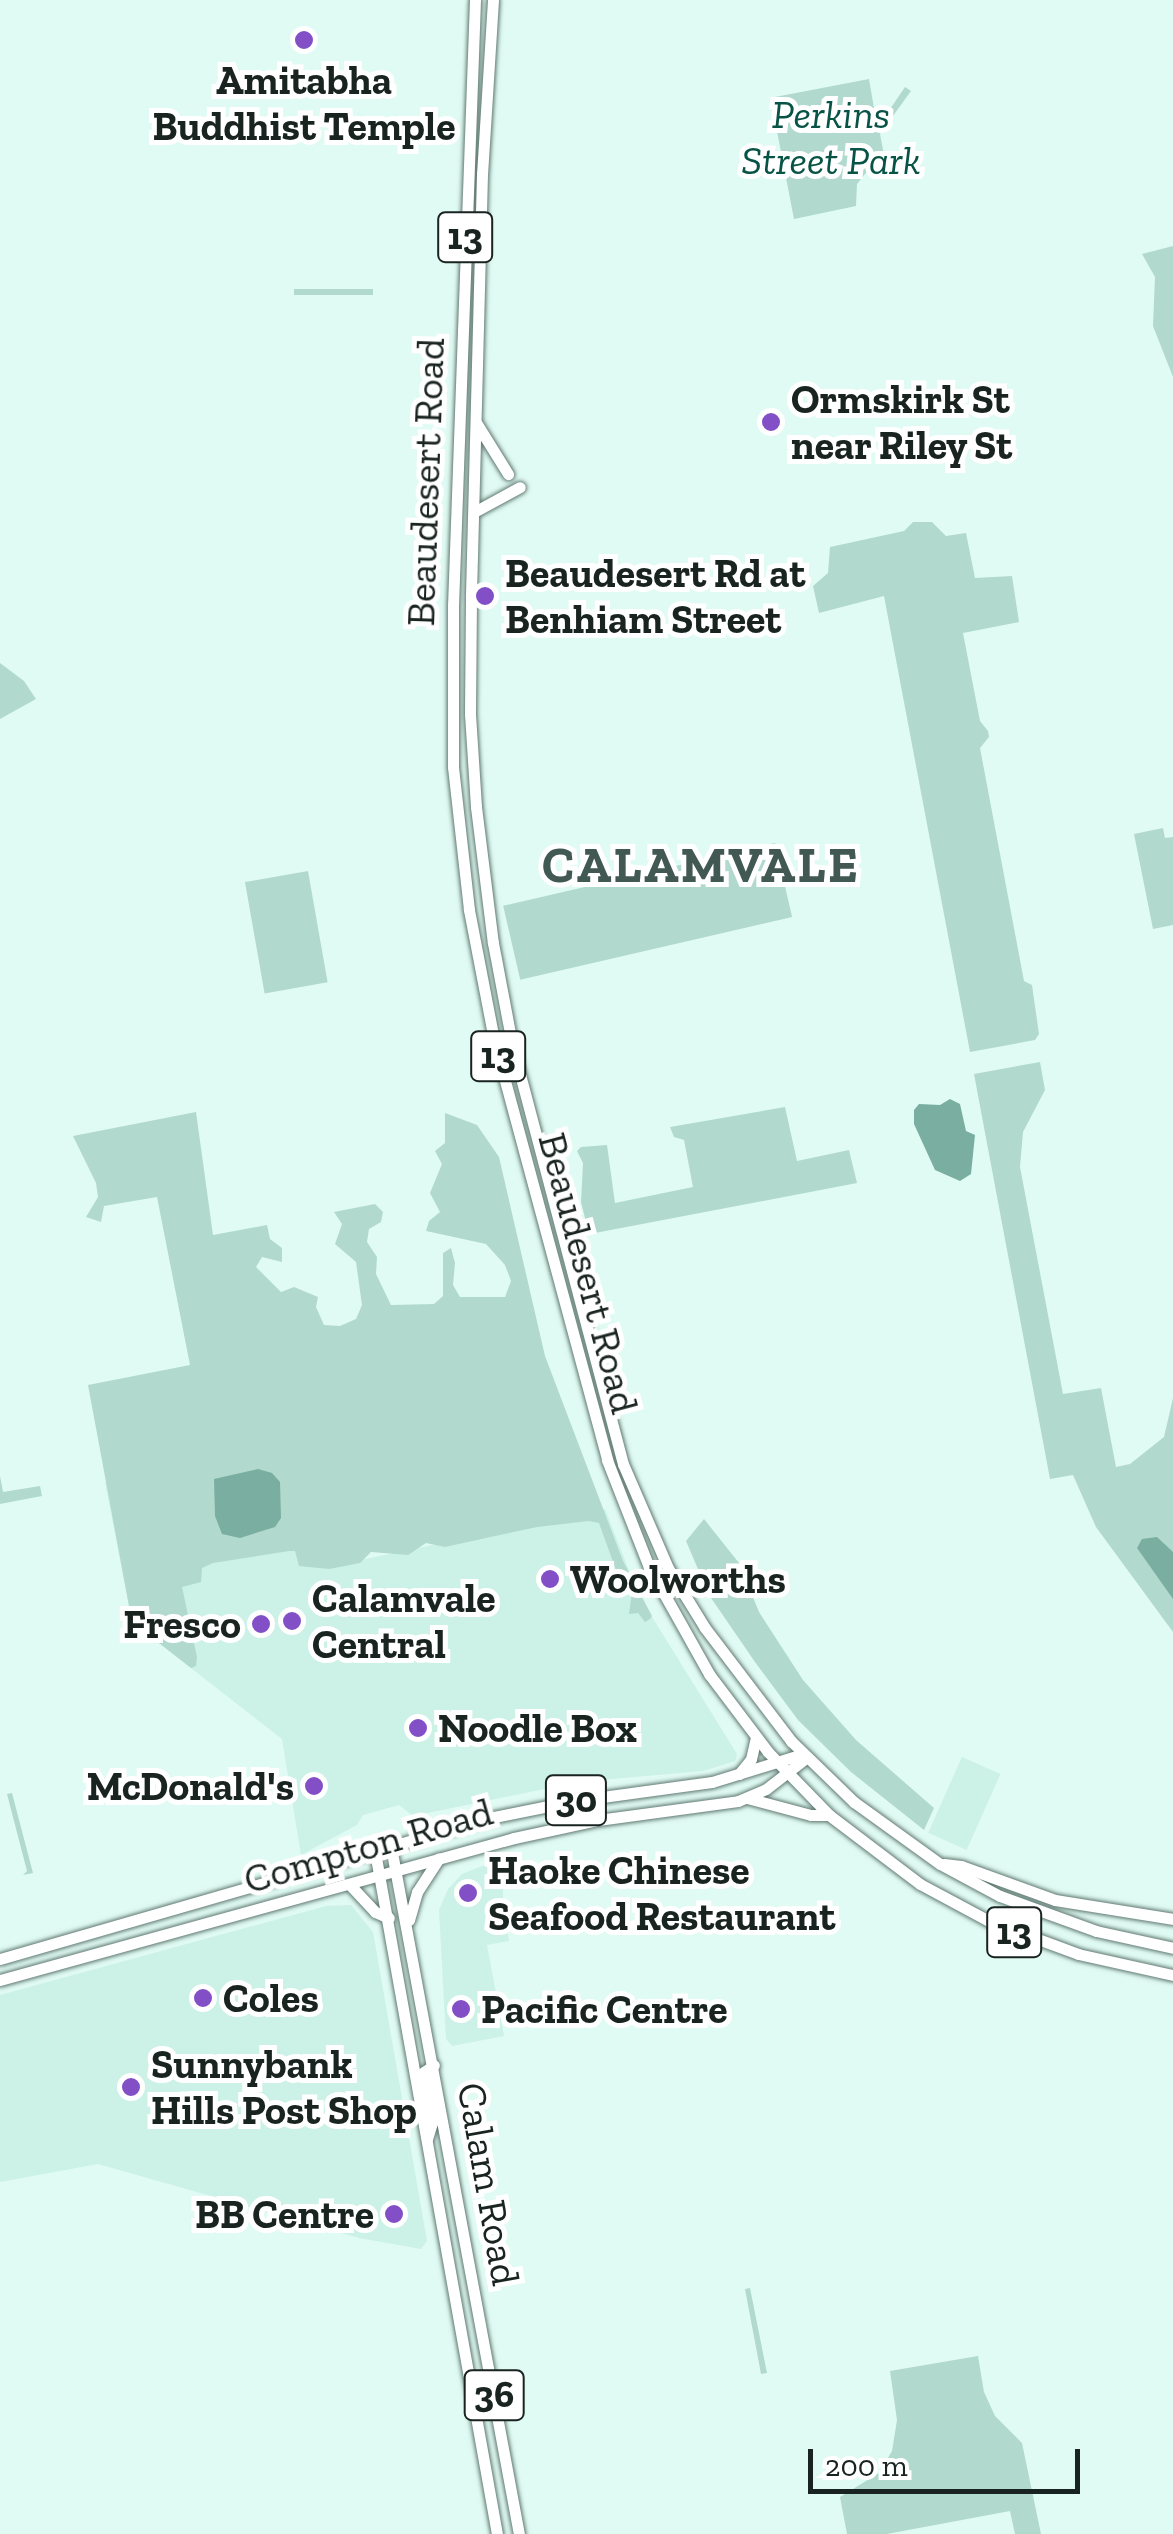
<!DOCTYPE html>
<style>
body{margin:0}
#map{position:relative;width:1173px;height:2534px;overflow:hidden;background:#e0fbf3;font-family:"Zilla Slab",serif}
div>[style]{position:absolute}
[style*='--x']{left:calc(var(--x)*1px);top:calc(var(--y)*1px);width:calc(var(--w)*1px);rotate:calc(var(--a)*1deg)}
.built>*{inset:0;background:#ccf1e6;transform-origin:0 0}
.green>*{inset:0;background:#b2d9ce;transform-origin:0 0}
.water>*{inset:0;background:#7aaea0}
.roads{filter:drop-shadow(0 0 2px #607972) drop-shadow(0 0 2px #607972)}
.primary>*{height:11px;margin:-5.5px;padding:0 5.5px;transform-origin:5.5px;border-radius:5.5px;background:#fff}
.trunk>*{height:11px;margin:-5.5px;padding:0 5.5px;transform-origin:5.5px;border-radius:5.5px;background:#fff}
.dots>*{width:28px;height:28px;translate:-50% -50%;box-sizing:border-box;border:5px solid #fff;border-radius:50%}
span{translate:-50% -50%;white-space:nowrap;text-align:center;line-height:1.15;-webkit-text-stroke:10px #fff;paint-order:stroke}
.shield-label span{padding:2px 8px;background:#fff;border:2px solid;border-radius:8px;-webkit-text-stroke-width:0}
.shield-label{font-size:38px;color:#192320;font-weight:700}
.poi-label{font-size:40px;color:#192320;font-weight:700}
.left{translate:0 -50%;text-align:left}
.right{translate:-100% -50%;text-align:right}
.park-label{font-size:40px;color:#075345;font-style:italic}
.street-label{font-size:40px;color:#192320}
.district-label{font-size:50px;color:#425953;font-weight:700;letter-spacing:2.5px}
.scale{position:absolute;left:808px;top:2449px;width:272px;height:45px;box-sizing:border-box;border:5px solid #192320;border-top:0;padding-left:12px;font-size:30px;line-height:35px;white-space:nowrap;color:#192320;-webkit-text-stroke:8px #fff;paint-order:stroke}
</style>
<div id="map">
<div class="built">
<i style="clip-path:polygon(305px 1426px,332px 1566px,605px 1509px,639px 1596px,737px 1754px,735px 1761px,703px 1771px,578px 1782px,413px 1816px,399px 1805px,363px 1815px,357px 1825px,301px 1855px,282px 1739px,132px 1622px,105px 1482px)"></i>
<i style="left:962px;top:1757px;width:42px;height:83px;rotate:24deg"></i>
<i style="clip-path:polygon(503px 1858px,503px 1902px,509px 1941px,487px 1945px,504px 2036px,452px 2046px,446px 2039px,439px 1910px,448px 1889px,462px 1874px)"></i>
<i style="clip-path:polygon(351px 1905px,373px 1932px,427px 2241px,421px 2249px,359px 2238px,98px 2164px,0 2182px,0 1995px,326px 1906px)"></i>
</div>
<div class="green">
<i style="clip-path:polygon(869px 79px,875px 114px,884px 118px,905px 87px,911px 91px,880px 134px,886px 165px,869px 169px,857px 184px,856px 206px,794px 219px,775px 121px,775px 97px)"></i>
<i style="clip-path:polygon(1173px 246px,1173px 377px,1153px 326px,1155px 277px,1142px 254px)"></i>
<i style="left:373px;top:289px;width:6px;height:79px;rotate:90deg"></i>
<i style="clip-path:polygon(913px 522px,932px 522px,946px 536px,966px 533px,975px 578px,1012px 576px,1019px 622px,963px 633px,980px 721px,988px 731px,989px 737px,980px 748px,1024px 981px,1032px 985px,1039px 1034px,1035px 1040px,970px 1052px,884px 596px,819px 613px,813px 586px,828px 573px,830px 547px,904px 531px)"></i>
<i style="clip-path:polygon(0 663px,24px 681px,36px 699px,0 719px)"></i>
<i style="clip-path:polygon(1163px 828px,1165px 838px,1173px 837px,1173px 925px,1153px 929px,1134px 834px)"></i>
<i style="left:775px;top:843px;width:76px;height:279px;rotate:77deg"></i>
<i style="left:308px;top:871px;width:113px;height:64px;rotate:80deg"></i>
<i style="clip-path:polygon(1040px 1062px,1045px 1090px,1023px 1132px,1020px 1167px,1063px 1394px,1101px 1388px,1116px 1467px,1130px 1464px,1164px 1437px,1173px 1398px,1173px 1632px,1096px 1527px,1073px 1475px,1050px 1479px,974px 1074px)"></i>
<i style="clip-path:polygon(785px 1107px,797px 1161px,849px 1150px,857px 1183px,595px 1233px,588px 1230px,581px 1202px,583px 1163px,577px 1151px,581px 1147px,607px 1145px,615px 1203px,693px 1187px,684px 1140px,674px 1137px,670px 1127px)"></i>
<i style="clip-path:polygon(196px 1112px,213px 1235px,267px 1225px,270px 1239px,282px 1248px,282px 1262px,262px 1257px,256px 1267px,281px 1292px,294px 1287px,318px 1297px,316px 1307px,324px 1325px,340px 1326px,356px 1319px,362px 1305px,356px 1262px,335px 1244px,342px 1224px,334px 1212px,375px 1204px,383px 1212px,381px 1222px,369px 1229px,367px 1242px,377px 1257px,376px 1274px,391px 1305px,434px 1304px,443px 1296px,443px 1253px,451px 1248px,455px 1263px,453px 1285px,460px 1297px,505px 1297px,511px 1281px,505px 1265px,486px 1244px,426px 1231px,429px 1221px,440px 1212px,430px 1193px,442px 1164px,435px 1151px,445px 1143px,445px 1113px,477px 1125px,499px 1157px,545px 1356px,623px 1561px,652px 1616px,650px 1619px,645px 1622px,638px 1613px,629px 1614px,632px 1592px,616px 1570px,599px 1523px,589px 1521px,537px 1527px,445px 1547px,426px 1543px,408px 1555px,371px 1552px,360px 1563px,329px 1569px,299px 1566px,295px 1551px,289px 1551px,213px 1563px,202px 1568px,201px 1582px,182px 1587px,197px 1657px,196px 1666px,191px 1668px,132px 1622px,88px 1385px,190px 1365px,157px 1197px,104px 1206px,101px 1222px,86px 1217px,98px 1197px,96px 1183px,73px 1136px)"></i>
<i style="clip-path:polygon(0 1476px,3px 1492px,40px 1486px,42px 1496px,0 1504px)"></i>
<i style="clip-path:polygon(704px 1519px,739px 1563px,759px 1612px,803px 1680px,856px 1740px,934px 1808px,924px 1830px,851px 1772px,798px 1720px,755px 1662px,709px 1595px,686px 1541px)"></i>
<i style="clip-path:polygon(12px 1793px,33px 1873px,23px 1875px,27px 1871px,7px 1794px)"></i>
<i style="clip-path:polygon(750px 2288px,767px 2373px,761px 2374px,745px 2289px)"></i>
<i style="clip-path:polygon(978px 2356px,984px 2392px,995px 2416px,1022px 2443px,1041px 2534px,1015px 2534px,1010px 2511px,887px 2534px,847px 2534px,840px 2497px,879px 2473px,892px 2451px,897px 2420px,890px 2371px)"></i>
</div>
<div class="water">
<i style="clip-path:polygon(950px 1099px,960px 1104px,966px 1131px,975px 1135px,971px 1174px,960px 1181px,935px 1170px,914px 1124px,914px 1110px,919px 1104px,940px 1105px)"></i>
<i style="clip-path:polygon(258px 1469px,272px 1473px,280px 1482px,281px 1518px,275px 1527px,240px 1538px,222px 1534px,215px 1516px,214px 1479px)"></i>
<i style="clip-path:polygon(1157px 1537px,1173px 1552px,1173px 1599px,1137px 1548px,1142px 1539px)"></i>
</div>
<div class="roads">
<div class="primary">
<i style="--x:391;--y:1847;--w:699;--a:79.45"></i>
<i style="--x:375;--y:1852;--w:693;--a:79.86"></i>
<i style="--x:350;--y:1885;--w:37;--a:47"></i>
<i style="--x:375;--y:1912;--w:15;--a:23"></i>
<i style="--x:409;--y:1920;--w:29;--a:-74"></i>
<i style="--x:417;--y:1892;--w:40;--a:-57.1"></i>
<i style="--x:0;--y:1959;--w:509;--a:-16.08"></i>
<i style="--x:489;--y:1818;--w:86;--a:-11.4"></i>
<i style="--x:573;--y:1801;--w:140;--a:-7.8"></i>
<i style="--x:712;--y:1782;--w:95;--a:-17.1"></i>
<i style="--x:0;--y:1980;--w:533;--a:-15.44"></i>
<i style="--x:514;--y:1838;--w:86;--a:-12.1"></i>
<i style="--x:598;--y:1820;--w:141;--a:-7.7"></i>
<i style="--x:738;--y:1801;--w:30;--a:-23"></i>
<i style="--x:766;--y:1789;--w:51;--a:-37.8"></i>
<i style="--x:427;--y:2139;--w:17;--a:-73"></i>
<i style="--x:432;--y:2123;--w:52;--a:-98.9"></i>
<i style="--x:424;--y:2072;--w:12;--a:-35"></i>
</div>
<div class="trunk">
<i style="--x:475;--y:0;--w:606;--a:92.08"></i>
<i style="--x:453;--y:606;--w:161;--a:90"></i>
<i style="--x:453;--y:767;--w:144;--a:83.6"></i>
<i style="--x:469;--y:910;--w:132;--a:79.1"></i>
<i style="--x:494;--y:1040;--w:435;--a:74.9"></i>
<i style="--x:607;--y:1460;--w:115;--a:68.6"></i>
<i style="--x:649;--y:1567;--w:123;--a:60.7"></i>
<i style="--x:709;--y:1674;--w:98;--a:52.9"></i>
<i style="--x:768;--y:1752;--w:88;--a:45.9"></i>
<i style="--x:829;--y:1815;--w:114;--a:37.2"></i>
<i style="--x:920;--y:1884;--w:78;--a:28.2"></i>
<i style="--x:989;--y:1921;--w:95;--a:20.3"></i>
<i style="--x:1078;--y:1954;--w:97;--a:12.5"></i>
<i style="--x:493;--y:0;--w:174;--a:93.6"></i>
<i style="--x:482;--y:174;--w:424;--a:91.5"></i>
<i style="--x:471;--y:598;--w:116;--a:90.5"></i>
<i style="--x:470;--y:714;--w:93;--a:86.3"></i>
<i style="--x:476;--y:807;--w:137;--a:82.9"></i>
<i style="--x:493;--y:943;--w:103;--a:79.3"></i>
<i style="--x:512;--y:1044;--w:434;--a:75.2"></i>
<i style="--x:623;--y:1464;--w:113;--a:66.6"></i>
<i style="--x:668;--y:1568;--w:70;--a:58.3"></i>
<i style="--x:705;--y:1628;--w:142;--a:52.7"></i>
<i style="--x:791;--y:1741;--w:88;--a:44.1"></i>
<i style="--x:854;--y:1802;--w:106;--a:35.8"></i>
<i style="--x:940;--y:1864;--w:68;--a:28.1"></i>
<i style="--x:1000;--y:1896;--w:102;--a:20"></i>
<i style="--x:1096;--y:1931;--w:79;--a:12.4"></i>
<i style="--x:477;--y:424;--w:59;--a:58.2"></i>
<i style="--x:474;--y:512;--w:52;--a:-28.5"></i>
<i style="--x:739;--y:1774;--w:19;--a:-51"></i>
<i style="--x:751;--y:1759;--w:22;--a:-77"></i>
<i style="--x:747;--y:1798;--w:66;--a:14.9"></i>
<i style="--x:811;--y:1815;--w:18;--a:0"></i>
<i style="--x:944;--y:1864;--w:17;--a:7"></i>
<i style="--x:961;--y:1866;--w:100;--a:19.9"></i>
<i style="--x:1055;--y:1900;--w:120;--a:9.1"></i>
</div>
</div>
<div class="dots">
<i style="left:304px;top:40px;background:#824fc6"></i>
<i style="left:771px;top:422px;background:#824fc6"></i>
<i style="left:485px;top:596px;background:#824fc6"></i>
<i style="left:550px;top:1579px;background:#824fc6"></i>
<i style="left:292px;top:1621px;background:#824fc6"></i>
<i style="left:261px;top:1624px;background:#824fc6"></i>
<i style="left:418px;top:1728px;background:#824fc6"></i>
<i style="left:314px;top:1786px;background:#824fc6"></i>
<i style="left:468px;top:1893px;background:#824fc6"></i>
<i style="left:203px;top:1998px;background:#824fc6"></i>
<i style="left:461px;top:2009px;background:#824fc6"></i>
<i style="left:131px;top:2087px;background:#824fc6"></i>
<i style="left:394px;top:2214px;background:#824fc6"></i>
</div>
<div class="shield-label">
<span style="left:465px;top:237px">13</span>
<span style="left:498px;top:1056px">13</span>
<span style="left:576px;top:1800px">30</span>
<span style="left:1014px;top:1932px">13</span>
<span style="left:494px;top:2395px">36</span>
</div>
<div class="poi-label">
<span style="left:304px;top:103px">Amitabha<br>Buddhist Temple</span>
<span class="left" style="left:791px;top:422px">Ormskirk St<br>near Riley St</span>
<span class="left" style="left:505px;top:596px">Beaudesert Rd at<br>Benhiam Street</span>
<span class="left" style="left:570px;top:1579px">Woolworths</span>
<span class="left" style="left:312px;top:1621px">Calamvale<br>Central</span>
<span class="right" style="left:241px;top:1624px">Fresco</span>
<span class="left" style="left:438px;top:1728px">Noodle Box</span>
<span class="right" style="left:294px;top:1786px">McDonald's</span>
<span class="left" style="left:488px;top:1893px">Haoke Chinese<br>Seafood Restaurant</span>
<span class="left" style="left:223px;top:1998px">Coles</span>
<span class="left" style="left:481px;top:2009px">Pacific Centre</span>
<span class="left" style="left:151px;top:2087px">Sunnybank<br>Hills Post Shop</span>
<span class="right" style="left:374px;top:2214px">BB Centre</span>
</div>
<div class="park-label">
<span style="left:831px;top:137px">Perkins<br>Street Park</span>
</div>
<div class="street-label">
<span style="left:425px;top:482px;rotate:-88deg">Beaudesert Road</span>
<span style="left:589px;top:1273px;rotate:75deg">Beaudesert Road</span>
<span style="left:368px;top:1845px;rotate:-16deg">Compton Road</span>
<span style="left:489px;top:2184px;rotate:80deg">Calam Road</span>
</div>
<div class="district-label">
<span style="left:701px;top:866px">CALAMVALE</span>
</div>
<div class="scale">200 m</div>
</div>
